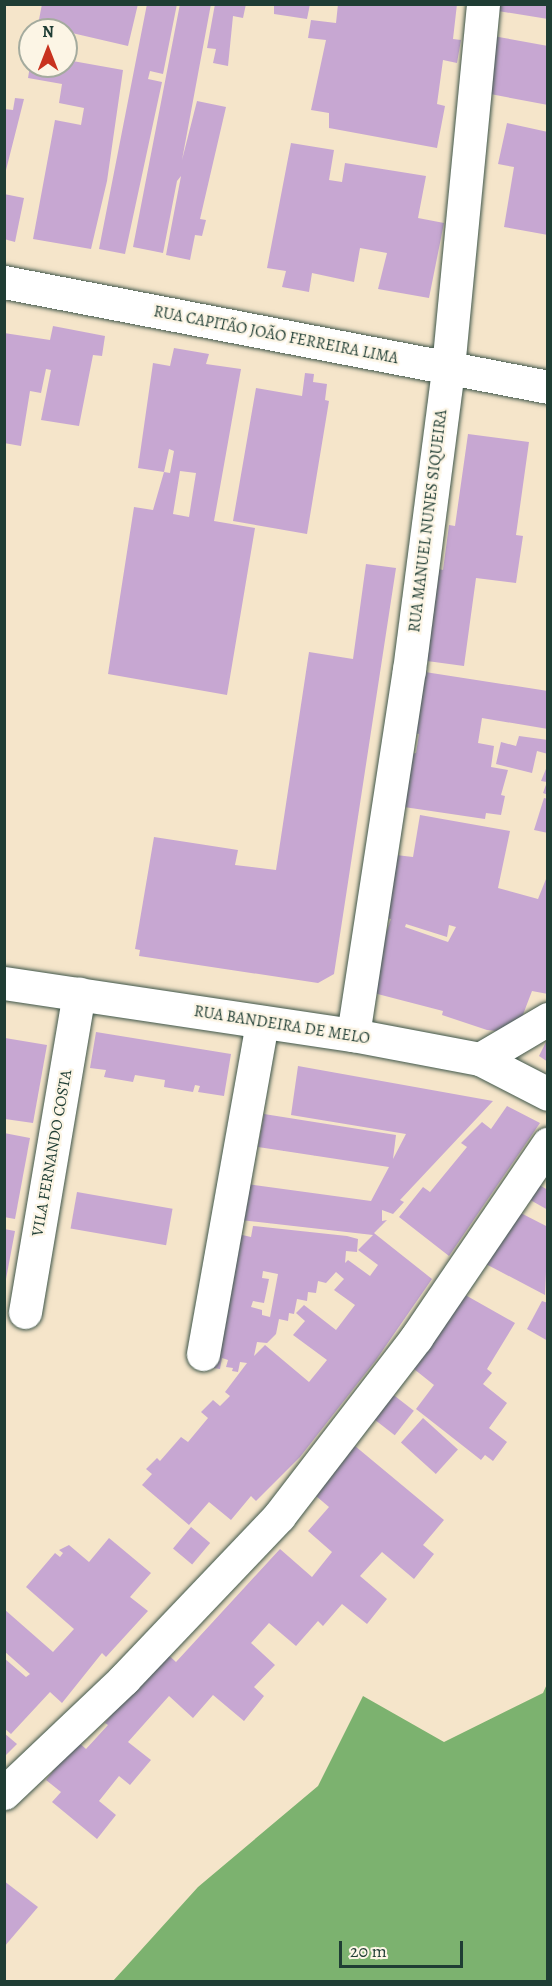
<!DOCTYPE html>
<meta charset="utf-8">
<style>
body{margin:0}
#map{position:relative;width:552px;height:1986px;overflow:hidden;background:#f5e5ca;font-family:Alegreya,serif}
div>[style]{position:absolute}
[style*='--x']{left:calc(var(--x)*1px);top:calc(var(--y)*1px);width:calc(var(--w)*1px);rotate:calc(var(--a)*1deg)}
.forest>*{inset:0;background:#7cb26f}
.building>*{inset:0;background:#c7a7d2;transform-origin:0 0}
.roads{filter:drop-shadow(0 0 2px #3f564a) drop-shadow(0 0 2px #3f564a)}
.minor>*{height:33px;margin:-16.5px;padding:0 16.5px;transform-origin:16.5px;border-radius:16.5px;background:#fff}
span{translate:-50% -50%;white-space:nowrap;text-align:center;line-height:1.15;-webkit-text-stroke:4.5px #fcf5e5;paint-order:stroke}
.street-label{font-size:16px;color:#1f3d34}
.frame{position:absolute;inset:0;border:6px solid #1f3d34;pointer-events:none}
.north{position:absolute;left:18px;top:18px;width:60px;height:60px;box-sizing:border-box;background:#fcf5e5;border:2px solid #a4ab9e;border-radius:50%;rotate:0deg;font-size:16px;font-weight:700;line-height:24px;text-align:center;color:#1f3d34}
.north::after{content:'';display:block;margin:auto;width:21px;height:27px;background:#c8321e;clip-path:polygon(50% 0,100% 100%,50% 72%,0 100%)}
.scale{position:absolute;left:339px;top:1941px;width:124px;height:27px;box-sizing:border-box;border:3px solid #1f3d34;border-top:0;padding-left:8px;font-size:18px;line-height:21px;white-space:nowrap;color:#1f3d34;-webkit-text-stroke:4px #fcf5e5;paint-order:stroke}
</style>
<div id="map">
<div class="forest">
<i style="clip-path:polygon(547px 1684px,547px 1981px,113px 1981px,198px 1887px,318px 1786px,363px 1696px,444px 1742px,543px 1693px)"></i>
</div>
<div class="building">
<i style="clip-path:polygon(42px 4px,138px 4px,128px 46px,72px 33px,67px 60px,123px 70px,107px 181px,91px 249px,33px 239px,55px 120px,81px 125px,84px 108px,59px 103px,62px 84px,28px 78px,30px 66px,66px 66px,66px 30px,37px 30px)"></i>
<i style="clip-path:polygon(147px 4px,177px 4px,163px 74px,150px 71px,148px 79px,162px 82px,125px 254px,99px 249px)"></i>
<i style="clip-path:polygon(180px 4px,211px 4px,182px 160px,197px 101px,226px 107px,200px 219px,206px 220px,202px 236px,195px 235px,190px 260px,166px 255px,181px 176px,177px 181px,163px 253px,133px 247px)"></i>
<i style="clip-path:polygon(215px 4px,246px 4px,243px 18px,233px 16px,228px 66px,213px 63px,216px 49px,207px 48px)"></i>
<i style="clip-path:polygon(274px 4px,310px 4px,307px 19px,274px 14px)"></i>
<i style="clip-path:polygon(338px 4px,457px 4px,453px 39px,461px 40px,457px 63px,443px 60px,437px 104px,445px 106px,437px 148px,329px 128px,329px 113px,311px 110px,326px 40px,308px 38px,311px 20px,336px 23px)"></i>
<i style="clip-path:polygon(499px 4px,548px 4px,548px 19px,498px 11px)"></i>
<i style="clip-path:polygon(493px 36px,548px 46px,548px 105px,485px 93px)"></i>
<i style="clip-path:polygon(15px 98px,24px 99px,4px 178px,4px 109px,13px 110px)"></i>
<i style="clip-path:polygon(507px 123px,548px 132px,548px 235px,504px 227px,514px 167px,498px 164px)"></i>
<i style="clip-path:polygon(291px 143px,334px 150px,329px 180px,342px 182px,345px 163px,426px 176px,418px 218px,444px 223px,429px 298px,378px 289px,387px 253px,360px 248px,354px 282px,312px 273px,309px 292px,282px 287px,286px 271px,267px 268px)"></i>
<i style="clip-path:polygon(4px 194px,24px 198px,15px 242px,4px 239px)"></i>
<i style="clip-path:polygon(53px 326px,105px 336px,102px 356px,93px 355px,79px 426px,41px 420px,51px 370px,46px 369px,41px 393px,30px 391px,21px 446px,4px 443px,4px 333px,50px 340px)"></i>
<i style="clip-path:polygon(evenodd,174px 348px,209px 354px,206px 364px,241px 369px,214px 521px,255px 528px,227px 695px,108px 674px,134px 507px,153px 510px,164px 472px,170px 473px,174px 451px,169px 449px,164px 472px,138px 468px,153px 363px,170px 366px,174px 348px,180px 471px,196px 473px,189px 517px,173px 514px,180px 471px)"></i>
<i style="clip-path:polygon(305px 373px,314px 374px,313px 382px,327px 384px,325px 400px,329px 401px,307px 534px,233px 521px,256px 388px,302px 396px)"></i>
<i style="clip-path:polygon(468px 434px,529px 442px,516px 535px,523px 536px,516px 583px,476px 578px,464px 666px,427px 661px,439px 569px,443px 570px,449px 525px,455px 526px)"></i>
<i style="clip-path:polygon(366px 564px,396px 568px,334px 974px,318px 983px,139px 956px,140px 950px,135px 949px,154px 837px,238px 850px,235px 865px,276px 870px,309px 652px,353px 659px)"></i>
<i style="clip-path:polygon(425px 672px,548px 691px,548px 729px,482px 718px,478px 743px,494px 746px,491px 767px,508px 770px,501px 795px,505px 796px,501px 815px,486px 813px,485px 819px,404px 807px,410px 754px,416px 753px,419px 734px,409px 732px)"></i>
<i style="clip-path:polygon(519px 736px,548px 740px,548px 754px,537px 751px,532px 773px,496px 764px,501px 742px,516px 746px)"></i>
<i style="clip-path:polygon(548px 764px,548px 795px,543px 793px,547px 782px,541px 781px)"></i>
<i style="clip-path:polygon(544px 798px,548px 799px,548px 833px,534px 830px)"></i>
<i style="clip-path:polygon(evenodd,420px 815px,510px 831px,498px 888px,538px 899px,548px 874px,548px 994px,532px 991px,516px 1033px,487px 1030px,442px 1015px,443px 1011px,366px 991px,391px 919px,387px 918px,389px 892px,396px 855px,413px 857px,420px 815px,406px 924px,447px 937px,449px 925px,456px 927px,448px 942px,405px 927px,406px 924px)"></i>
<i style="clip-path:polygon(96px 1032px,231px 1054px,224px 1096px,198px 1092px,200px 1086px,195px 1085px,193px 1092px,164px 1087px,165px 1080px,135px 1075px,133px 1082px,104px 1077px,106px 1070px,90px 1068px)"></i>
<i style="clip-path:polygon(5px 1038px,47px 1045px,33px 1123px,5px 1119px)"></i>
<i style="clip-path:polygon(548px 1038px,548px 1062px,539px 1056px)"></i>
<i style="clip-path:polygon(evenodd,298px 1066px,493px 1101px,400px 1200px,404px 1202px,393px 1214px,382px 1210px,382px 1221px,387px 1220px,374px 1233px,432px 1279px,376px 1360px,300px 1457px,256px 1501px,251px 1496px,231px 1520px,209px 1502px,189px 1525px,142px 1485px,152px 1474px,146px 1469px,157px 1458px,160px 1461px,181px 1437px,188px 1442px,208px 1418px,201px 1412px,213px 1400px,220px 1406px,230px 1396px,225px 1392px,247px 1363px,240px 1362px,238px 1372px,232px 1371px,233px 1368px,226px 1367px,228px 1360px,222px 1358px,220px 1369px,213px 1368px,238px 1234px,251px 1237px,253px 1226px,347px 1236px,358px 1239px,357px 1252px,346px 1251px,345px 1263px,348px 1260px,370px 1276px,378px 1265px,358px 1250px,373px 1235px,240px 1220px,247px 1184px,371px 1201px,389px 1167px,258px 1147px,264px 1114px,396px 1135px,393px 1159px,406px 1134px,291px 1115px,298px 1066px,263px 1271px,278px 1274px,270px 1317px,262px 1315px,262px 1310px,251px 1307px,253px 1301px,264px 1303px,269px 1279px,262px 1278px,263px 1271px,298px 1066px,336px 1272px,344px 1279px,334px 1290px,355px 1305px,336px 1330px,304px 1305px,296px 1313px,305px 1321px,293px 1335px,327px 1360px,309px 1382px,265px 1345px,254px 1356px,257px 1342px,267px 1343px,276px 1334px,279px 1319px,288px 1321px,289px 1313px,294px 1314px,297px 1299px,307px 1301px,308px 1292px,316px 1293px,318px 1281px,326px 1283px,336px 1272px)"></i>
<i style="clip-path:polygon(507px 1106px,540px 1123px,449px 1256px,399px 1217px,423px 1187px,430px 1192px,467px 1147px,461px 1143px,482px 1122px,491px 1129px)"></i>
<i style="clip-path:polygon(4px 1133px,30px 1138px,15px 1219px,4px 1217px)"></i>
<i style="clip-path:polygon(534px 1182px,548px 1190px,548px 1210px,525px 1197px)"></i>
<i style="left:77px;top:1192px;width:97px;height:37px;rotate:10deg"></i>
<i style="clip-path:polygon(511px 1208px,548px 1227px,545px 1295px,482px 1262px)"></i>
<i style="clip-path:polygon(4px 1229px,15px 1231px,6px 1279px,4px 1279px)"></i>
<i style="clip-path:polygon(460px 1292px,515px 1323px,487px 1369px,492px 1373px,483px 1384px,507px 1403px,489px 1428px,507px 1442px,493px 1461px,485px 1455px,481px 1460px,416px 1409px,434px 1385px,409px 1365px)"></i>
<i style="clip-path:polygon(542px 1301px,548px 1303px,548px 1341px,527px 1329px)"></i>
<i style="left:391px;top:1393px;width:29px;height:31px;rotate:38deg"></i>
<i style="left:423px;top:1418px;width:47px;height:33px;rotate:42deg"></i>
<i style="clip-path:polygon(355px 1446px,444px 1520px,423px 1545px,434px 1554px,414px 1579px,382px 1552px,360px 1576px,387px 1599px,367px 1624px,342px 1604px,323px 1626px,318px 1621px,296px 1646px,269px 1623px,251px 1643px,275px 1665px,254px 1687px,264px 1696px,244px 1721px,213px 1695px,193px 1718px,169px 1696px,128px 1742px,151px 1760px,130px 1785px,119px 1776px,99px 1801px,116px 1815px,97px 1839px,52px 1802px,61px 1792px,46px 1780px,77px 1741px,86px 1749px,108px 1725px,105px 1723px,162px 1649px,176px 1662px,280px 1549px,312px 1577px,332px 1552px,308px 1531px,329px 1507px,316px 1496px)"></i>
<i style="left:191px;top:1527px;width:25px;height:28px;rotate:40deg"></i>
<i style="clip-path:polygon(109px 1538px,151px 1573px,130px 1597px,148px 1611px,106px 1657px,102px 1653px,62px 1703px,50px 1692px,11px 1734px,4px 1728px,4px 1658px,26px 1677px,30px 1674px,4px 1651px,4px 1609px,53px 1652px,74px 1629px,26px 1587px,55px 1553px,60px 1557px,63px 1553px,59px 1550px,69px 1545px,89px 1562px)"></i>
<i style="clip-path:polygon(4px 1733px,17px 1744px,4px 1757px)"></i>
<i style="clip-path:polygon(4px 1881px,38px 1907px,4px 1947px)"></i>
</div>
<div class="roads">
<div class="minor">
<i style="--x:4;--y:282;--w:554;--a:10.92"></i>
<i style="--x:4;--y:983;--w:353;--a:8.5"></i>
<i style="--x:353;--y:1035;--w:129;--a:10.7"></i>
<i style="--x:480;--y:1059;--w:76;--a:27.2"></i>
<i style="--x:353;--y:1035;--w:369;--a:-81.3"></i>
<i style="--x:409;--y:670;--w:305;--a:-82.6"></i>
<i style="--x:448;--y:368;--w:366;--a:-84.5"></i>
<i style="--x:480;--y:1059;--w:79;--a:-30.5"></i>
<i style="--x:25;--y:1312;--w:323;--a:-80.4"></i>
<i style="--x:203;--y:1354;--w:337;--a:-79.9"></i>
<i style="--x:4;--y:1793;--w:166;--a:-43.5"></i>
<i style="--x:124;--y:1679;--w:225;--a:-46.4"></i>
<i style="--x:279;--y:1516;--w:225;--a:-52.4"></i>
<i style="--x:416;--y:1338;--w:235;--a:-55.8"></i>
</div>
</div>
<div class="street-label">
<span style="left:276px;top:335px;rotate:11deg">RUA CAPITÃO JOÃO FERREIRA LIMA</span>
<span style="left:428px;top:521px;rotate:-83deg">RUA MANUEL NUNES SIQUEIRA</span>
<span style="left:282px;top:1025px;rotate:9deg">RUA BANDEIRA DE MELO</span>
<span style="left:52px;top:1153px;rotate:-80deg">VILA FERNANDO COSTA</span>
</div>
<div class="frame"></div>
<div class="north">N</div>
<div class="scale">20 m</div>
</div>
